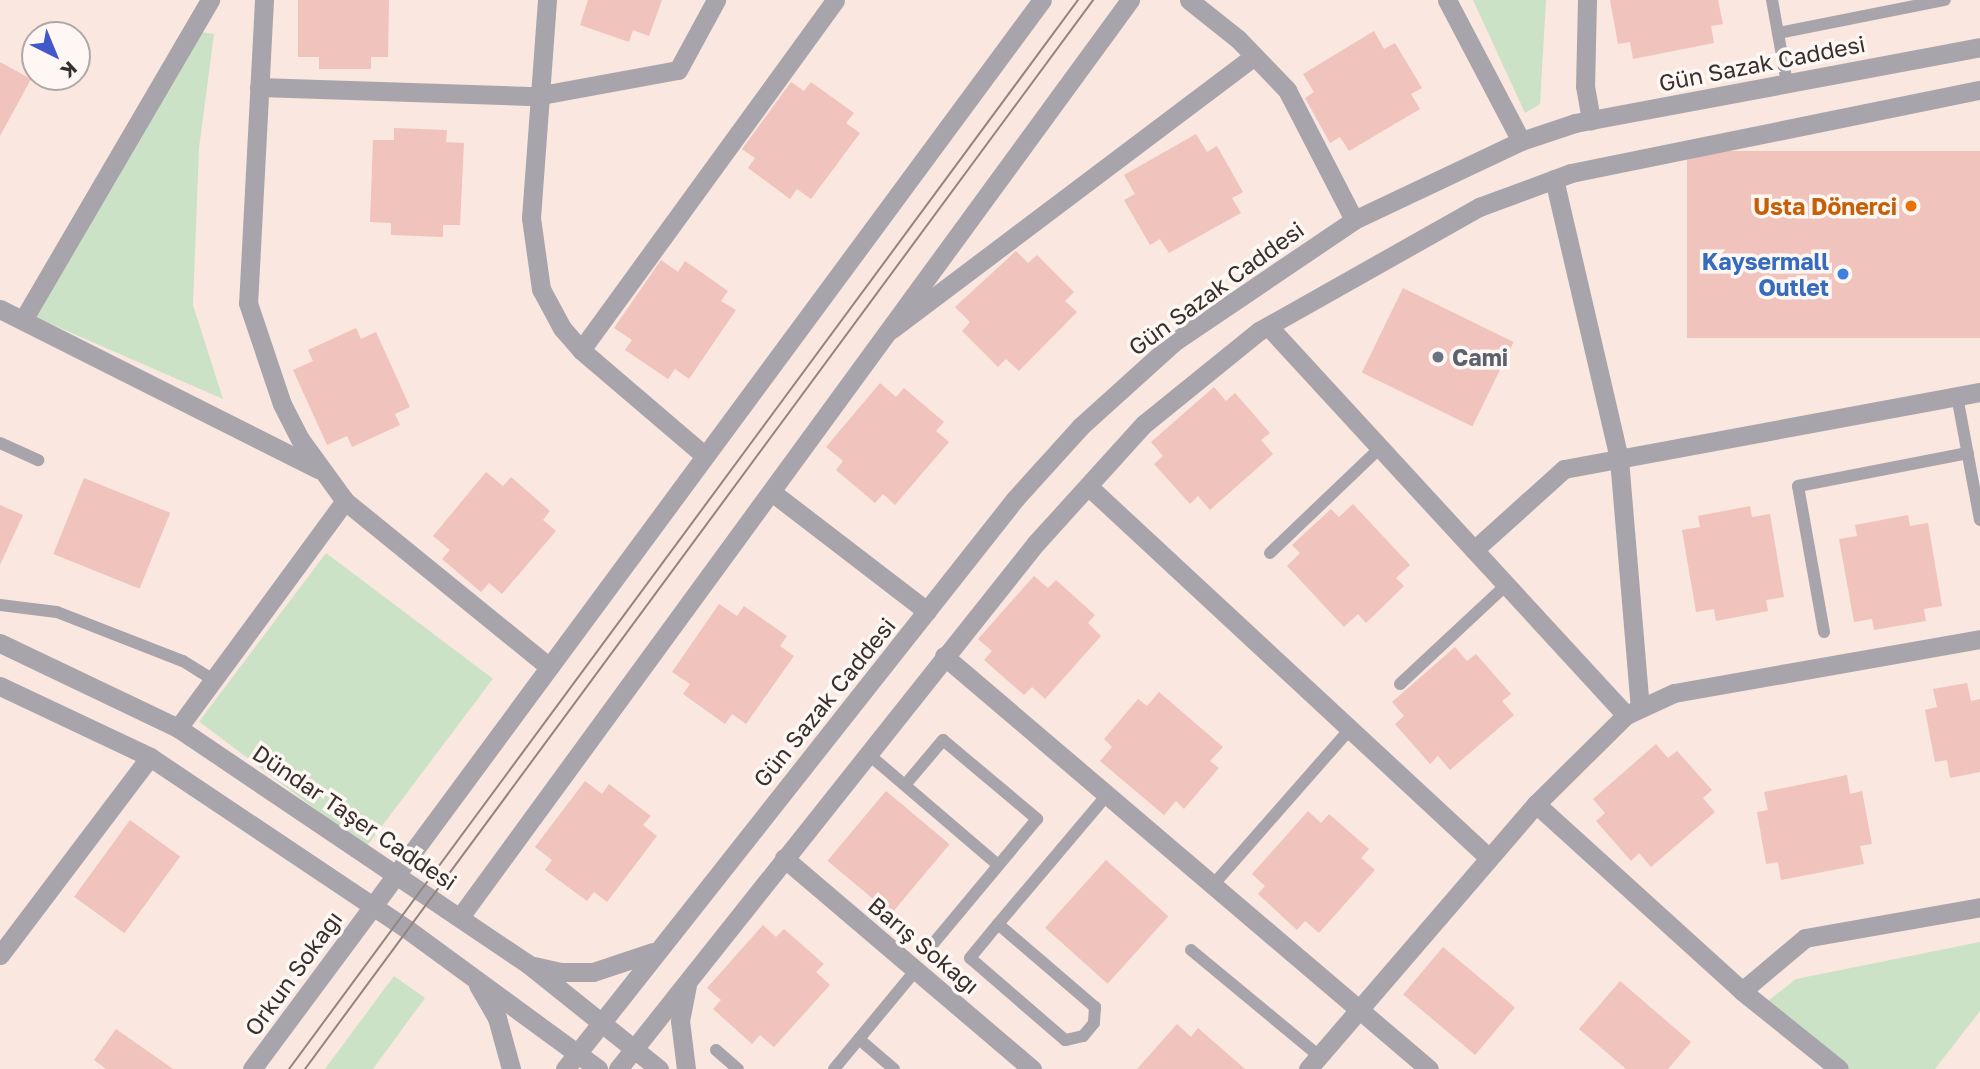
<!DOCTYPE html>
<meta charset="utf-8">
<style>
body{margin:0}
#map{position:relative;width:1980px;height:1069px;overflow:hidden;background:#fae7df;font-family:"Golos Text",sans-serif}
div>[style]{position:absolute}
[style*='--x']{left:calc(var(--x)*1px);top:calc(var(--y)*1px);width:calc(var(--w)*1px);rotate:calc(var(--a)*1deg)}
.green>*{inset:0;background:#cbe2c6;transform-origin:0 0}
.building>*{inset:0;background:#f0c3bd;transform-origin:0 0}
.service>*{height:12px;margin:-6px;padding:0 6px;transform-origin:6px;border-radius:6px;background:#a8a4ab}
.minor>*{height:19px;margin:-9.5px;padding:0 9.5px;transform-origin:9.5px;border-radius:9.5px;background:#a8a4ab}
.tertiary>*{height:19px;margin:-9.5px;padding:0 9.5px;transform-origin:9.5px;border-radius:9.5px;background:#a8a4ab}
.tram>*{height:2px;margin:-1px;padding:0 1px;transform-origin:1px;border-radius:1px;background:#91857f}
.dots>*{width:19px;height:19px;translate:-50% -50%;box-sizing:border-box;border:4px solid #fff7f4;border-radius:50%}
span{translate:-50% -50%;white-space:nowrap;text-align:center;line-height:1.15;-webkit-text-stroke:7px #fff7f4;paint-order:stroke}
.street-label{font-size:23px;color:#362f2b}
.food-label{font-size:23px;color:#c56008;font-weight:700}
.right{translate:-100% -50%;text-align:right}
.shop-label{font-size:23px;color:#366cbe;font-weight:700}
.worship-label{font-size:23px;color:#5b616d;font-weight:700}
.left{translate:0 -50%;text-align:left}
.north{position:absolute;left:21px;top:21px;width:70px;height:70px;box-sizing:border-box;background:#fff7f4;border:2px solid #afa7a4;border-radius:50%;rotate:137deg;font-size:19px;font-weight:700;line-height:28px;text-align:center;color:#362f2b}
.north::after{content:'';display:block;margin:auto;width:24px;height:32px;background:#4259cc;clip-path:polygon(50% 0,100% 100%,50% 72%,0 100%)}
</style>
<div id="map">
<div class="green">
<i style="clip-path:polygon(1473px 0,1546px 0,1540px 104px,1525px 113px)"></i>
<i style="clip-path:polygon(201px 32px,214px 34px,199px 148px,193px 305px,223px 399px,28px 314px)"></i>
<i style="left:326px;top:553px;width:209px;height:211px;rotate:37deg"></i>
<i style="clip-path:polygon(1980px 942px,1980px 1011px,1935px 1069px,1848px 1069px,1763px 1005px,1796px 979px)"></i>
<i style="clip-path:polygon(394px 976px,425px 998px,373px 1069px,325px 1069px)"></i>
</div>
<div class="building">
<i style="clip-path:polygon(298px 0,389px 0,388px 57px,371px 57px,371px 69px,319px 69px,319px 57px,298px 57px)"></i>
<i style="clip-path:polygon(588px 0,662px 0,649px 36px,633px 30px,629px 42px,580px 25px)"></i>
<i style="clip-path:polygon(1610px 0,1718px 0,1723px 24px,1711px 26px,1714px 43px,1633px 59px,1630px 42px,1618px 44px)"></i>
<i style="clip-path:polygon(1374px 31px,1384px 49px,1395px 43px,1422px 88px,1411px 94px,1420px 109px,1349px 151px,1340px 137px,1330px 143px,1305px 98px,1314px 92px,1303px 74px)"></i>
<i style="clip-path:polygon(0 62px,31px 79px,0 136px)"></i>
<i style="clip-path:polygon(791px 82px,804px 91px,811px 82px,854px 113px,846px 123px,860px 133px,811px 199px,797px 189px,790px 199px,748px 168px,755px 158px,742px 149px)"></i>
<i style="clip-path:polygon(394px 128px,447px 130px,446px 142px,464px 143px,460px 225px,443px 225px,443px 237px,391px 235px,391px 223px,370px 222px,373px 140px,394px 140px)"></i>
<i style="clip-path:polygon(1196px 134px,1207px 152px,1217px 146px,1243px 192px,1232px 198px,1241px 213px,1169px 253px,1160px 239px,1150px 245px,1124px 200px,1135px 194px,1124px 175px)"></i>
<i style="left:1980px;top:151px;width:187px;height:293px;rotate:90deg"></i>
<i style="clip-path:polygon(1016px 251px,1028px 263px,1037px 255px,1074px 292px,1065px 301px,1077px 312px,1019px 371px,1006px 359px,998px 367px,962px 331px,970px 322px,955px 307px)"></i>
<i style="clip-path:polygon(661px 260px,678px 272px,685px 261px,728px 291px,721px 301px,736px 310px,689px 379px,675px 369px,668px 379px,625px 350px,632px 340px,614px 328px)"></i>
<i style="left:1403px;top:288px;width:123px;height:94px;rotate:26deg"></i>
<i style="clip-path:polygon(356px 328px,361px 339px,376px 332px,410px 407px,395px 414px,400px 425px,352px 447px,347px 436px,327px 445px,293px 370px,313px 361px,308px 350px)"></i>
<i style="clip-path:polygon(880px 383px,896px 397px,904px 388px,944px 422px,936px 431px,949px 442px,895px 505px,883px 494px,875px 503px,836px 470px,843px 461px,826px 447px)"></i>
<i style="clip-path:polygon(1214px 387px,1226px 401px,1235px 393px,1270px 433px,1261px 440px,1273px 454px,1210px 510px,1198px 496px,1190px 504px,1154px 464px,1163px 456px,1151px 442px)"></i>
<i style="clip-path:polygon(486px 472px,503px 486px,511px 477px,550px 511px,543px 520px,556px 531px,502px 594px,489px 583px,481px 592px,442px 559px,450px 550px,433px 536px)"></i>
<i style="left:84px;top:478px;width:93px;height:82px;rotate:22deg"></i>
<i style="clip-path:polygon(1353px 504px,1410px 565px,1396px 578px,1404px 586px,1366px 623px,1358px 614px,1344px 627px,1287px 566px,1300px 553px,1292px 545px,1331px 509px,1339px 517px)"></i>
<i style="clip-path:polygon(0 505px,23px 515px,0 565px)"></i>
<i style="clip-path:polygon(1750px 506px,1752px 517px,1770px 514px,1784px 597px,1766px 600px,1768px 611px,1716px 621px,1714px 609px,1696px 612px,1682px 530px,1700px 527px,1698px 516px)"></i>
<i style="clip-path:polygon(1908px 515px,1910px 526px,1928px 523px,1942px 606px,1924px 609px,1926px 621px,1874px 630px,1872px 619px,1854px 622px,1839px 539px,1857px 536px,1855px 525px)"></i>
<i style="clip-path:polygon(1034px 576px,1048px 588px,1056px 580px,1095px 615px,1088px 623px,1101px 636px,1045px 699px,1032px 687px,1024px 695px,984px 660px,992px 651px,978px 639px)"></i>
<i style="clip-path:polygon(719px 604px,737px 616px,744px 606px,787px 636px,780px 646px,794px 656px,746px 724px,732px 714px,725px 724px,683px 694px,690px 684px,672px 672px)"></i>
<i style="clip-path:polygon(1455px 647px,1467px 661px,1476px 654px,1511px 694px,1502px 701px,1514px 715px,1450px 770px,1438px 756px,1430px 764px,1395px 724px,1404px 716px,1392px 702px)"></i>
<i style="clip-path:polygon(1967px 683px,1971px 701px,1980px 699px,1980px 772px,1950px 778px,1947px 760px,1935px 762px,1925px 710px,1937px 707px,1933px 689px)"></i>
<i style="clip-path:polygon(1159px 692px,1223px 747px,1210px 761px,1219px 768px,1184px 809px,1176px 801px,1164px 815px,1100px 761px,1112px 747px,1104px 739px,1138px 699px,1147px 706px)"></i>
<i style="clip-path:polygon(1656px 744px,1668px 758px,1677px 751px,1712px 790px,1703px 798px,1715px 812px,1651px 867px,1639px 853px,1631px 861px,1596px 821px,1605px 813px,1593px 799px)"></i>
<i style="clip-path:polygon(1847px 775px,1850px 794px,1862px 791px,1872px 844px,1860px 846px,1864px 864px,1781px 880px,1778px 862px,1766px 864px,1757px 812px,1768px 810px,1764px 792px)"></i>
<i style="clip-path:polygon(585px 781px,602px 794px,609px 784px,651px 816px,643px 825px,657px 836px,607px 902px,594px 892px,587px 901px,545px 870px,552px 860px,535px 847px)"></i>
<i style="left:886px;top:791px;width:83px;height:91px;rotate:40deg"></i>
<i style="clip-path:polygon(1308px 811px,1321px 823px,1329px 814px,1369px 849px,1361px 858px,1375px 870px,1319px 933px,1305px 921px,1297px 930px,1258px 894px,1265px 886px,1252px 874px)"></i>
<i style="left:130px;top:820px;width:62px;height:95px;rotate:36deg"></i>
<i style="left:1106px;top:860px;width:84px;height:91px;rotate:42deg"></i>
<i style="clip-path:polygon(763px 925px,776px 937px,784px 929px,824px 964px,816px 972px,830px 985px,774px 1047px,760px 1035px,752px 1044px,713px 1009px,721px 1000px,707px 988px)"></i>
<i style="left:1443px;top:947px;width:94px;height:62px;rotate:40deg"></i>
<i style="clip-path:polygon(1620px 981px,1691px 1042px,1668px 1069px,1626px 1069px,1579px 1029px)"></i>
<i style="clip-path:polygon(1177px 1024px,1191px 1037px,1198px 1028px,1245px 1069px,1137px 1069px)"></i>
<i style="clip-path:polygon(116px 1029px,173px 1069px,106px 1069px,94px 1060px)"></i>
</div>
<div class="service">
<i style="--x:1772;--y:0;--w:84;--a:79.8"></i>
<i style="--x:1778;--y:33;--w:170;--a:-11.2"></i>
<i style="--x:1957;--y:396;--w:126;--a:79.5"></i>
<i style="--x:0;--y:443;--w:42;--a:24.1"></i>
<i style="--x:1270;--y:553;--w:152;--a:-43.7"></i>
<i style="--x:0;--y:605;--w:57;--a:7"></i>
<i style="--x:57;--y:612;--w:135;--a:21.3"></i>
<i style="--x:183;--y:661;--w:36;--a:32"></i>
<i style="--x:1824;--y:632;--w:148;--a:-100.1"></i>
<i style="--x:1798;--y:486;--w:173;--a:-11"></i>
<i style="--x:1400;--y:684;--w:145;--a:-43"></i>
<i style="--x:867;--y:753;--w:172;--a:40.5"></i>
<i style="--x:905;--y:785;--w:59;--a:-49.8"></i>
<i style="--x:943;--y:740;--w:123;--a:40"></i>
<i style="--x:1037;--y:819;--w:165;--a:129.8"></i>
<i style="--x:1213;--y:885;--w:208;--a:-48.7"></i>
<i style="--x:998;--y:924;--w:128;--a:40.6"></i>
<i style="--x:1095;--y:1007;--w:16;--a:94"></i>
<i style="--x:1094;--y:1023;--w:17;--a:130"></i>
<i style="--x:1083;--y:1036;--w:18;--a:167"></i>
<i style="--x:1065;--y:1040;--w:125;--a:-139.2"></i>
<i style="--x:970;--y:958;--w:44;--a:-50.5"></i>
<i style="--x:998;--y:924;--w:169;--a:-49.8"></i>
<i style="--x:1191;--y:950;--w:166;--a:39.6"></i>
<i style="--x:859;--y:1039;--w:46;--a:40.6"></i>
<i style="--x:716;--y:1050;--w:29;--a:41"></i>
<i style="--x:834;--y:1069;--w:129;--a:-50.4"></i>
</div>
<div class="minor">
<i style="--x:264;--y:0;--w:303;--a:93"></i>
<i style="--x:248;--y:303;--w:107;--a:71.4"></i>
<i style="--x:282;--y:404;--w:39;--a:63"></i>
<i style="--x:300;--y:439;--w:77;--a:54"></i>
<i style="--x:345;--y:501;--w:263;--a:39.1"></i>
<i style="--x:547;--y:0;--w:219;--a:94.2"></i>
<i style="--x:531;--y:218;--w:72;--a:82"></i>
<i style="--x:541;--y:289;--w:44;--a:61.7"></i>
<i style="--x:562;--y:328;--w:29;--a:49"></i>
<i style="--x:581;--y:350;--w:163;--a:40.5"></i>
<i style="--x:1189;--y:0;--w:63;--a:38.5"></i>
<i style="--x:1238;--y:39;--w:71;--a:46.1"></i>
<i style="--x:1287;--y:90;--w:146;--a:62.7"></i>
<i style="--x:1447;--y:0;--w:159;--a:62.3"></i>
<i style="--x:1587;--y:0;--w:86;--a:91.3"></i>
<i style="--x:1585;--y:86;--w:35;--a:80"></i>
<i style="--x:259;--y:87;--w:277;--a:1.9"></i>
<i style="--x:536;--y:96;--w:144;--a:-10.4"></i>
<i style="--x:678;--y:70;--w:80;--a:-61.5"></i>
<i style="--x:1554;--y:179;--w:287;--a:76.9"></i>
<i style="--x:1619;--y:459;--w:249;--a:85.2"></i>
<i style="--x:0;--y:309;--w:356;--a:26.7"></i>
<i style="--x:23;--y:320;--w:371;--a:-59.7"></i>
<i style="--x:1268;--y:326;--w:529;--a:47.38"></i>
<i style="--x:892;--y:329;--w:453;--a:-37"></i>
<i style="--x:581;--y:350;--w:432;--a:-54"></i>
<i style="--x:1088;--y:486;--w:547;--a:42.85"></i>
<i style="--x:773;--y:493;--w:194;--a:37.5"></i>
<i style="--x:1474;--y:550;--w:121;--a:-42"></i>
<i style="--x:1564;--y:469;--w:423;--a:-10.5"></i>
<i style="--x:944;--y:656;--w:637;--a:40.42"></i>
<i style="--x:178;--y:728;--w:282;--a:-53.7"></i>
<i style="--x:1536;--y:804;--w:278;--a:42.2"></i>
<i style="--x:1742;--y:991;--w:124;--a:38.8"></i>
<i style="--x:784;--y:858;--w:326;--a:40.4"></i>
<i style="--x:0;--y:955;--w:248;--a:-52.9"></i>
<i style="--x:1742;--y:991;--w:82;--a:-40.1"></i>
<i style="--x:1805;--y:938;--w:178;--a:-10"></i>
<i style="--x:252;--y:1069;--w:203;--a:-53.4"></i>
<i style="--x:1308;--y:1069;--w:350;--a:-49.3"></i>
<i style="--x:1536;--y:804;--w:127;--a:-44.7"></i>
<i style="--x:1626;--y:715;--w:53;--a:-24.6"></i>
<i style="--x:1674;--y:693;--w:311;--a:-10"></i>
</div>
<div class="tertiary">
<i style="--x:0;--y:643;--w:197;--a:25.5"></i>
<i style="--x:178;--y:728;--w:422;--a:34"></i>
<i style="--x:528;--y:964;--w:168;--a:38.7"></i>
<i style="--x:0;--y:686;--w:166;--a:25.3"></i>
<i style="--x:150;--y:757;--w:309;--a:33.8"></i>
<i style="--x:407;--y:929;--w:237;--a:36.2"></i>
<i style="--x:373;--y:906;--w:1126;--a:-53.56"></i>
<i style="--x:460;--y:917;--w:1136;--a:-53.85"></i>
<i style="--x:534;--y:966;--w:27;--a:13"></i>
<i style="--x:560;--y:972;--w:33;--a:0"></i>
<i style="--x:593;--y:972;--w:63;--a:-18.4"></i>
<i style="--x:478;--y:985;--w:38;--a:60"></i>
<i style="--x:497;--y:1018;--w:53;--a:74.6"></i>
<i style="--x:565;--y:1069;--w:726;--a:-51.71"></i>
<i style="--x:1015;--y:499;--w:98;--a:-47.9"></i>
<i style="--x:1081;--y:426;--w:125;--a:-42.1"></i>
<i style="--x:1174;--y:342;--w:217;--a:-34.1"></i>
<i style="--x:1354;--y:220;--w:185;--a:-25.3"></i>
<i style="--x:1521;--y:141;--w:57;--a:-18.4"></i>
<i style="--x:1575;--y:123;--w:412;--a:-10.6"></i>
<i style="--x:618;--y:1069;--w:672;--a:-51.53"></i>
<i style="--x:1036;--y:543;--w:161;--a:-47.8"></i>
<i style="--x:1144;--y:424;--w:148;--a:-39"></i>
<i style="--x:1259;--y:331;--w:253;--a:-29.4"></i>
<i style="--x:1479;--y:207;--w:98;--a:-20.3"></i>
<i style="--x:1571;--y:173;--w:417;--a:-11.5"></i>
<i style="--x:686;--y:1069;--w:48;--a:-97.1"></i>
<i style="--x:680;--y:1021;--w:38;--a:-79"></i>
</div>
<div class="tram">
<i style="--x:289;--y:1069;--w:1329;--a:-53.57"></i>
<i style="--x:305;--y:1069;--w:1328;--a:-53.6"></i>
</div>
<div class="dots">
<i style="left:1911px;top:206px;background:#e8710a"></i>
<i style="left:1843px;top:274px;background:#3f7fe0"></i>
<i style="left:1438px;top:357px;background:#6b7280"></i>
</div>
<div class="street-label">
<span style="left:1762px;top:63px;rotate:-11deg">Gün Sazak Caddesi</span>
<span style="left:1216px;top:288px;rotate:-36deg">Gün Sazak Caddesi</span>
<span style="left:824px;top:702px;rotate:-51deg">Gün Sazak Caddesi</span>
<span style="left:355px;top:817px;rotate:34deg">Dündar Taşer Caddesi</span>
<span style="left:924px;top:945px;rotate:40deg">Barış Sokağı</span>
<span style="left:293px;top:973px;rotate:-54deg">Orkun Sokağı</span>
</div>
<div class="food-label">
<span class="right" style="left:1897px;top:206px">Usta Dönerci</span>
</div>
<div class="shop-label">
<span class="right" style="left:1829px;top:274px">Kaysermall<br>Outlet</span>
</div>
<div class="worship-label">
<span class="left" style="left:1452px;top:357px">Cami</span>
</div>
<div class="north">K</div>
</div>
